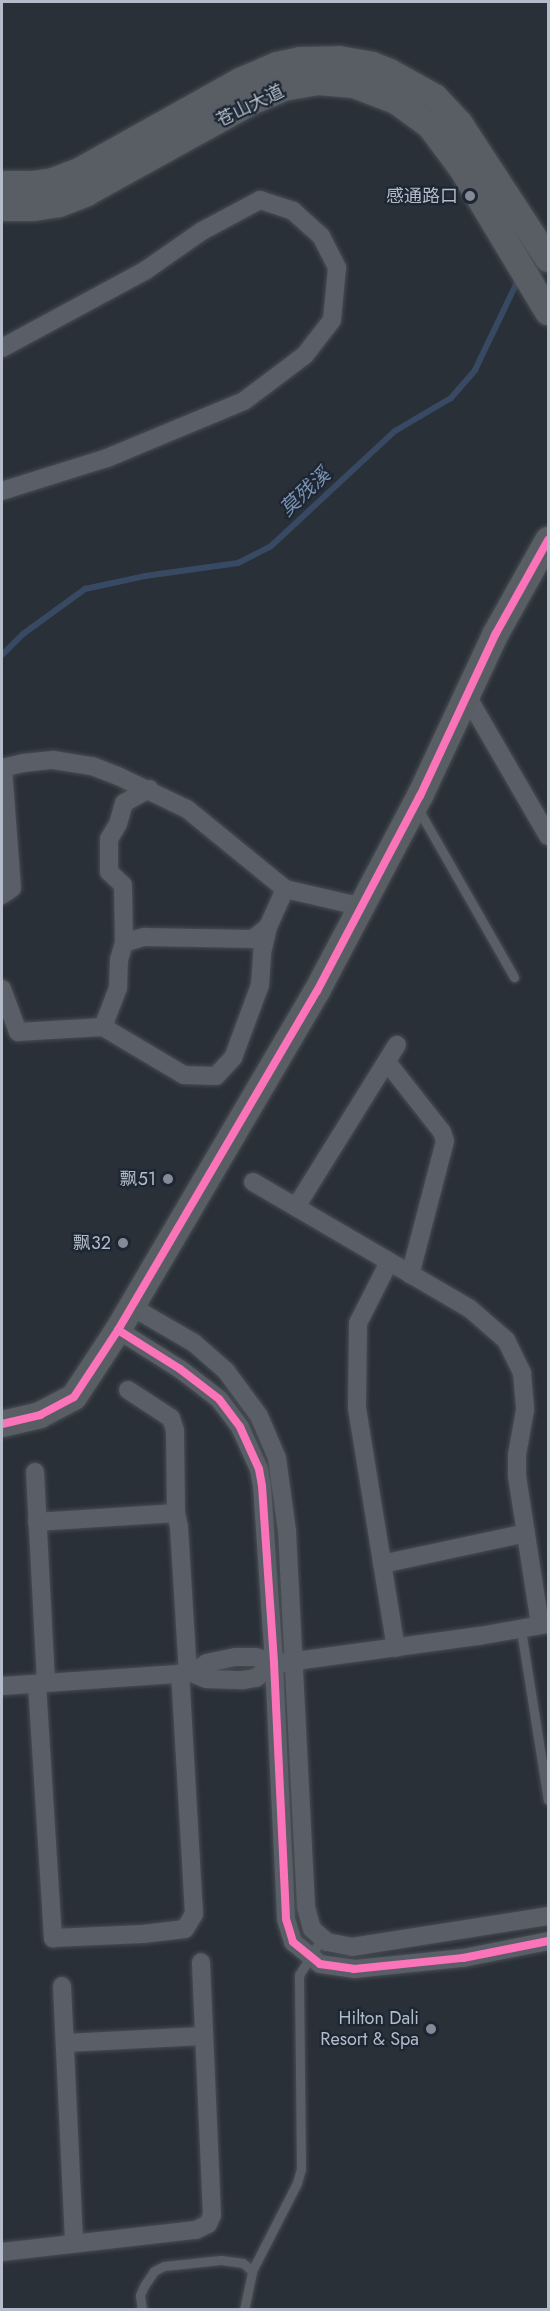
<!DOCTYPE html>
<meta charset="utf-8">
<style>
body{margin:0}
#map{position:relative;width:550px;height:2311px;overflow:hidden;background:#2a3038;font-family:Jost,"Noto Sans SC",sans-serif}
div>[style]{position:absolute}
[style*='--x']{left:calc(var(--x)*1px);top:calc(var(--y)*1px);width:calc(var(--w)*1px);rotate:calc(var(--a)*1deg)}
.stream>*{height:6px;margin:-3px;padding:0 3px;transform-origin:3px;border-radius:3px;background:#384963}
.roads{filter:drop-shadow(0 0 2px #484c53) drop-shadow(0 0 2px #484c53)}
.lane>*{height:9px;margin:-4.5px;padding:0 4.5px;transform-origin:4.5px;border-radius:4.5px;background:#5a5e66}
.street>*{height:18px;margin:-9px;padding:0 9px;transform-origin:9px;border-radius:9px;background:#5a5e66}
.secondary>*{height:26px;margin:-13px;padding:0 13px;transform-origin:13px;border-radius:13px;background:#595d64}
.cycleway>*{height:8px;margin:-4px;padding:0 4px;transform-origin:4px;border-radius:4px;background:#fb73b8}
.dots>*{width:16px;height:16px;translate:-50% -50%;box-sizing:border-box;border:3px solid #1d2633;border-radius:50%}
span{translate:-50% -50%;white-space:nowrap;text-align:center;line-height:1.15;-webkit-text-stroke:4.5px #1d2633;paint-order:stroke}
.street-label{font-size:18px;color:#b4bcc9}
.poi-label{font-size:18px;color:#b4bcc9}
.right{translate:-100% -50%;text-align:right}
.water-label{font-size:20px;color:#7c92b1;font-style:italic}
.frame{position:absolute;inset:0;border:3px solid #b4bcc9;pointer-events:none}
</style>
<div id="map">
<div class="stream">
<i style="--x:2;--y:655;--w:30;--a:-45"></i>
<i style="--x:23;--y:634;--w:77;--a:-36"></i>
<i style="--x:85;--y:589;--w:61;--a:-12.2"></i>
<i style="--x:145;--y:576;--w:94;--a:-8"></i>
<i style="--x:238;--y:563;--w:36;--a:-27"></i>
<i style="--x:270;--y:547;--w:171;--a:-42.9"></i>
<i style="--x:395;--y:431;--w:65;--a:-30.5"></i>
<i style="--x:451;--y:398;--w:37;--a:-49"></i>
<i style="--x:475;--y:370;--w:102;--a:-64.4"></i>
</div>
<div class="roads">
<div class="lane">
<i style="--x:417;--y:807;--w:196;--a:60.3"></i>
<i style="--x:521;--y:1630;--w:172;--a:81"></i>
<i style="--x:142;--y:2310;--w:15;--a:-98"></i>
<i style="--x:140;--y:2295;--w:10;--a:-66"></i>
<i style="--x:144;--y:2286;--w:18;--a:-56"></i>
<i style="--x:154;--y:2271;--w:11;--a:-27"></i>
<i style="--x:164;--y:2266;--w:57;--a:-6"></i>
<i style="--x:221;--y:2260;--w:22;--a:8"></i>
<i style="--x:243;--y:2263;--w:12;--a:42"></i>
<i style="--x:244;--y:2310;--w:40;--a:-78"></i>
<i style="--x:252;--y:2271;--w:99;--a:-62.9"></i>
<i style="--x:297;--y:2183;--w:15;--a:-74"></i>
<i style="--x:301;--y:2169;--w:194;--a:-90.6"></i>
<i style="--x:299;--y:1975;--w:44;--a:-58.1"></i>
</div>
<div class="street">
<i style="--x:2;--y:348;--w:164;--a:-28.4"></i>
<i style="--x:146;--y:270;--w:68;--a:-34.9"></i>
<i style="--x:202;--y:231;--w:66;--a:-28.1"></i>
<i style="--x:260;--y:200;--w:35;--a:18"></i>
<i style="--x:293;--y:211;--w:38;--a:42"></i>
<i style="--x:321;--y:236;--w:36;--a:63"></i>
<i style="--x:337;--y:268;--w:52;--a:95.5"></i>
<i style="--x:332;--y:320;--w:44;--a:127.6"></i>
<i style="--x:305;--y:355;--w:76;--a:143"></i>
<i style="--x:244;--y:401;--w:148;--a:157.4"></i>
<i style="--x:107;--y:458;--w:110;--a:162.6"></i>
<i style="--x:467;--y:696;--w:162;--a:59.9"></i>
<i style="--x:2;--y:768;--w:22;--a:-13"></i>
<i style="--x:23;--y:763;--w:30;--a:-6"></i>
<i style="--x:53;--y:760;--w:39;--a:9"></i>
<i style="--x:92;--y:766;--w:28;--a:21"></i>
<i style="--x:118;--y:776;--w:76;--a:25.6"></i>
<i style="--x:187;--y:809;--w:127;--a:39.2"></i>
<i style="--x:285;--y:889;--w:80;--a:13"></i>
<i style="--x:2;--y:895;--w:12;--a:-35"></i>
<i style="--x:12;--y:888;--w:120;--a:-94.3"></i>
<i style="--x:124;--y:943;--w:58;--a:-91"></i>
<i style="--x:123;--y:885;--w:19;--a:-137"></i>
<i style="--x:109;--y:872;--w:33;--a:-90"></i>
<i style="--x:109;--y:839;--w:17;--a:-59"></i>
<i style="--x:118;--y:824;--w:22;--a:-74"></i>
<i style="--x:124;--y:803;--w:29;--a:-29"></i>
<i style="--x:2;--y:989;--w:46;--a:69.6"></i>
<i style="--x:18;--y:1032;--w:85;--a:-3.4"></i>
<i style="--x:103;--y:1027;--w:42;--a:-69"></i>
<i style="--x:118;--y:988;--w:28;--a:-88"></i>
<i style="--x:119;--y:960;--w:18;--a:-74"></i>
<i style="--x:124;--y:943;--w:21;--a:-17"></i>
<i style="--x:144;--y:937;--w:109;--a:1.1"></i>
<i style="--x:253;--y:939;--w:19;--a:-39"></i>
<i style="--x:268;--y:927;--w:42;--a:-65.9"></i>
<i style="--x:103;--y:1027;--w:94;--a:30.7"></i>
<i style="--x:184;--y:1075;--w:32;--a:2"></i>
<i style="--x:216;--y:1076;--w:25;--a:-47"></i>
<i style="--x:233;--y:1058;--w:78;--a:-69.7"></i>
<i style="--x:260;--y:985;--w:32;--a:-86"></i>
<i style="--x:262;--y:953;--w:27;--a:-77"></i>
<i style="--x:387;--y:1062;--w:89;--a:51.8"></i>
<i style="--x:442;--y:1132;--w:9;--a:72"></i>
<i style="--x:445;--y:1141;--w:138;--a:104.6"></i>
<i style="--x:253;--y:1182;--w:250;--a:30.3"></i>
<i style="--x:469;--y:1308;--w:49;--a:40.9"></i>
<i style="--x:506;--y:1340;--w:37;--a:64"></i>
<i style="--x:522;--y:1373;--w:37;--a:85"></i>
<i style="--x:525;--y:1410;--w:46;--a:100.1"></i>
<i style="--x:517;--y:1455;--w:21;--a:90"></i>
<i style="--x:517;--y:1476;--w:151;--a:81.2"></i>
<i style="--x:296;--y:1207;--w:191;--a:-58.1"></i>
<i style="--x:389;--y:1262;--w:68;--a:116.9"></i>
<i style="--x:358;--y:1323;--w:85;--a:90.7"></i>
<i style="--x:357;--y:1408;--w:243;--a:80.8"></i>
<i style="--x:132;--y:1307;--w:72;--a:30.1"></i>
<i style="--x:194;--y:1343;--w:43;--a:41.2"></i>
<i style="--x:226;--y:1371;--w:56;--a:53.7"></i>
<i style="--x:259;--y:1416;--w:46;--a:66.8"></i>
<i style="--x:277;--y:1458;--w:74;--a:82.2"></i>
<i style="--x:287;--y:1531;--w:376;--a:87.1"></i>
<i style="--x:306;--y:1907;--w:23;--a:75"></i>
<i style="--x:312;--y:1929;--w:20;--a:41"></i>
<i style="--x:327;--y:1942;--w:25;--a:11"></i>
<i style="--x:352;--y:1947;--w:198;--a:-9"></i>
<i style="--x:118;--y:1330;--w:73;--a:32.2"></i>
<i style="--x:180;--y:1369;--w:49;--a:37.6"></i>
<i style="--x:219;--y:1399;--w:35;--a:53"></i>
<i style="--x:240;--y:1427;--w:46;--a:65.7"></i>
<i style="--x:259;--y:1469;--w:17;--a:80"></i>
<i style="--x:262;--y:1486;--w:177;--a:86.1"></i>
<i style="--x:274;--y:1663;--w:256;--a:87.3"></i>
<i style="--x:286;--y:1919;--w:24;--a:73"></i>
<i style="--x:293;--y:1942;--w:35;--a:39"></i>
<i style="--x:320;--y:1964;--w:34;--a:8"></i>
<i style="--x:354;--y:1969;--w:110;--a:-5.8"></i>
<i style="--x:463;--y:1958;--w:87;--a:-11.3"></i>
<i style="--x:128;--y:1390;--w:51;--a:33.1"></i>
<i style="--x:171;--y:1418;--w:13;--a:72"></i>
<i style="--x:175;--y:1430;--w:83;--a:89.3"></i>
<i style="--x:176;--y:1513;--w:14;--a:78"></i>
<i style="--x:179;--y:1527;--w:146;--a:86.5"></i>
<i style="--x:35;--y:1472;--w:211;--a:87"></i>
<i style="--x:37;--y:1522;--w:139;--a:-3.7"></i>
<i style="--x:382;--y:1564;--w:147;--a:-12.1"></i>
<i style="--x:281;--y:1663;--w:200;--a:-7.8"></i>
<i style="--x:479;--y:1636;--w:70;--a:-9.9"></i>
<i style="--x:37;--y:1684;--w:255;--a:86.4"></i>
<i style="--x:53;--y:1938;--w:90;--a:-2.5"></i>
<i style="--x:143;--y:1934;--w:42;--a:-6.8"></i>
<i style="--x:185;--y:1929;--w:17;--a:-59"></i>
<i style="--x:194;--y:1914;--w:241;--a:-93.3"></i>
<i style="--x:2;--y:1686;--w:190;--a:-3.9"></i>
<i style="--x:192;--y:1673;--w:15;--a:23"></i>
<i style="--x:206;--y:1679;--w:37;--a:2"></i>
<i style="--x:243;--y:1680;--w:13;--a:-9"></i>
<i style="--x:256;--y:1678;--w:23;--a:-40"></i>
<i style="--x:274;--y:1663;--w:19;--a:-162"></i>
<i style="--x:256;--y:1657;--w:21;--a:180"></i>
<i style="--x:235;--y:1657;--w:29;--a:168"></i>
<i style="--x:207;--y:1663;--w:18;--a:146"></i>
<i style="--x:62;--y:1986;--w:257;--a:87.3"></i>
<i style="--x:65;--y:2043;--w:139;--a:-2.9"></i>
<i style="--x:2;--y:2252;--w:195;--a:-6.5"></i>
<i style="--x:196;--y:2230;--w:13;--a:-27"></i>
<i style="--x:208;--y:2224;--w:10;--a:-66"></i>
<i style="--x:212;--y:2215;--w:253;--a:-92.5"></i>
</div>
<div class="secondary">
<i style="--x:2;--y:184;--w:30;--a:0"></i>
<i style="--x:32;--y:184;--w:21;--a:-8"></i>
<i style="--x:53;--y:181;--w:26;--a:-21"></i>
<i style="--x:77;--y:172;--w:187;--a:-29.2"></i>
<i style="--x:240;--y:81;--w:40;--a:-23.4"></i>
<i style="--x:277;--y:65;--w:24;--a:-12"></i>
<i style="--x:300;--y:60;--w:39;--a:-1"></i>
<i style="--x:339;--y:59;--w:34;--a:10"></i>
<i style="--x:372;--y:65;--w:19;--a:21"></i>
<i style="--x:390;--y:72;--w:51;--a:29.1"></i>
<i style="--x:435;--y:97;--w:37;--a:47"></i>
<i style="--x:460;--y:124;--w:161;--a:56.9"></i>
<i style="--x:2;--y:208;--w:32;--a:0"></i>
<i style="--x:34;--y:208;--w:25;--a:-9"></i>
<i style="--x:59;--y:204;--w:30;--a:-21"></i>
<i style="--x:87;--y:193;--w:188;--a:-29"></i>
<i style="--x:251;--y:102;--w:36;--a:-23"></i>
<i style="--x:284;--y:88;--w:35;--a:-10"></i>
<i style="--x:318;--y:82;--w:36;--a:5"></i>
<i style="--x:354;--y:85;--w:45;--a:20.9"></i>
<i style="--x:396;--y:101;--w:42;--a:36.3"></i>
<i style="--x:430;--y:126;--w:54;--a:53.3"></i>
<i style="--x:462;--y:169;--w:167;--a:59"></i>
<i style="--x:2;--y:1424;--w:39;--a:-13"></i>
<i style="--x:40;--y:1415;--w:38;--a:-28"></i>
<i style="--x:74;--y:1397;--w:80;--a:-56.7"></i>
<i style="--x:118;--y:1330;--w:393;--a:-59.6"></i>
<i style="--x:317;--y:991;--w:221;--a:-62.2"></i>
<i style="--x:420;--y:796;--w:178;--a:-65"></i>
<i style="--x:495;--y:635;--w:109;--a:-60.8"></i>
</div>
</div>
<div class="cycleway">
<i style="--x:118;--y:1330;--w:73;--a:32.2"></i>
<i style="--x:180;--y:1369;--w:49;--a:37.6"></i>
<i style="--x:219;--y:1399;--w:35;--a:53"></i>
<i style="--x:240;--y:1427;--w:46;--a:65.7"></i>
<i style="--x:259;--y:1469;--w:17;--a:80"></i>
<i style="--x:262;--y:1486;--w:177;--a:86.1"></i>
<i style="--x:274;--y:1663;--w:256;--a:87.3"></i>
<i style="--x:286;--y:1919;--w:24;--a:73"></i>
<i style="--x:293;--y:1942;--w:35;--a:39"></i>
<i style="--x:320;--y:1964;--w:34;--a:8"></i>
<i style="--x:354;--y:1969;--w:110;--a:-5.8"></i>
<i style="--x:463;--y:1958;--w:87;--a:-11.3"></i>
<i style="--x:2;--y:1424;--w:39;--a:-13"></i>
<i style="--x:40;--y:1415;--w:38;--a:-28"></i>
<i style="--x:74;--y:1397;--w:80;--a:-56.7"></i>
<i style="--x:118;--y:1330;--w:393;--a:-59.6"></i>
<i style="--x:317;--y:991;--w:221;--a:-62.2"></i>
<i style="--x:420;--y:796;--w:178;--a:-65"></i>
<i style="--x:495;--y:635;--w:109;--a:-60.8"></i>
</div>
<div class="dots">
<i style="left:470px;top:196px;background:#848b96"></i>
<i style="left:168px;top:1179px;background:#848b96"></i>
<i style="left:123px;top:1243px;background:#848b96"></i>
<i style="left:431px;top:2029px;background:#848b96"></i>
</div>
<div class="street-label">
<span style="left:250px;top:106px;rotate:-26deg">苍山大道</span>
</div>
<div class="poi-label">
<span class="right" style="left:458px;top:196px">感通路口</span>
<span class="right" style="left:156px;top:1179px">飘51</span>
<span class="right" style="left:111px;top:1243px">飘32</span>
<span class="right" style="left:419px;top:2029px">Hilton Dali<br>Resort &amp; Spa</span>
</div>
<div class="water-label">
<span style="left:305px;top:492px;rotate:-43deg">莫残溪</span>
</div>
<div class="frame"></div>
</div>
